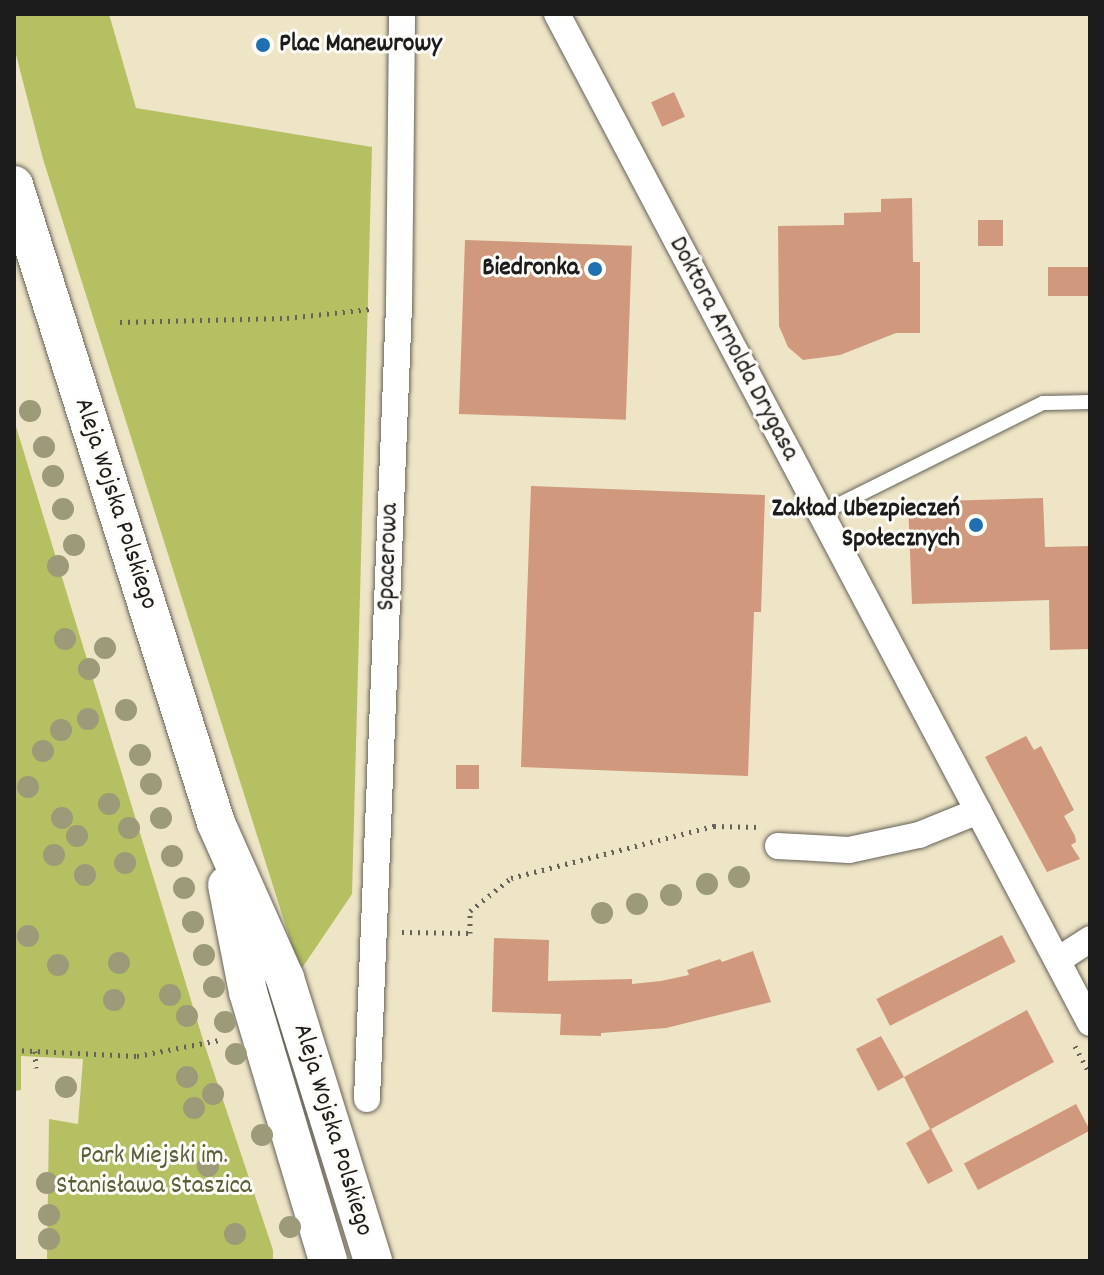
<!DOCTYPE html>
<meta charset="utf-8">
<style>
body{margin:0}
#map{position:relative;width:1104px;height:1275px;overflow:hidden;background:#eee4c6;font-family:Dekko,sans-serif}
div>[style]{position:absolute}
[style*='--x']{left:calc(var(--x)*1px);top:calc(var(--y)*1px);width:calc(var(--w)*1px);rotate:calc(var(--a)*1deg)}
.green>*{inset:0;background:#b5c062}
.building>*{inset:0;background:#d0987c;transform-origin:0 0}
.path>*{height:5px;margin-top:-2.5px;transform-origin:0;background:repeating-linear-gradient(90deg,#666258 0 2px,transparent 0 8px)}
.roads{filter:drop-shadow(0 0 2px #666258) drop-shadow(0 0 2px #666258)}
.service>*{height:14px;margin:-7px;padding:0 7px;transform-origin:7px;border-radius:7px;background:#fff}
.minor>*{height:26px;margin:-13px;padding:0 13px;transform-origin:13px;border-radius:13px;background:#fff}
.secondary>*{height:38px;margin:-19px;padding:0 19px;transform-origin:19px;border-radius:19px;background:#fff}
.trees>*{width:22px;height:22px;margin:-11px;border-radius:50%;background:#9c9a78}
.dots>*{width:22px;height:22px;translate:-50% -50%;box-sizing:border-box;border:4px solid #fdfcf7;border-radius:50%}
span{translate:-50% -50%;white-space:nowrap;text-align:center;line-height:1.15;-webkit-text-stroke:6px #fdfcf7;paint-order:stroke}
.poi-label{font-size:26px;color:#1c1c1c;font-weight:700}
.left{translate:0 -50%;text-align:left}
.right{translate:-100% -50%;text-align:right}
.street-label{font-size:26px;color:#1c1c1c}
.park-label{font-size:26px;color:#595e38}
.frame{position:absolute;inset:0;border:16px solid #1c1c1c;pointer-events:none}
</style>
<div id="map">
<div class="green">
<i style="clip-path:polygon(14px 14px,109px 14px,136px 108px,372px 147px,352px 894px,300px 971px,43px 159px,14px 47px)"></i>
<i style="clip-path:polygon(14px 420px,204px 1043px,273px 1250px,273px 1261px,47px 1261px,49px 1119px,78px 1124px,83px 1059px,21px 1056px,21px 1090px,14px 1091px)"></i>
</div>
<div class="building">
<i style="left:674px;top:92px;width:27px;height:25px;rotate:66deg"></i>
<i style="clip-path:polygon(912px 198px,913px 262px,920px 262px,920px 333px,896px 333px,840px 355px,803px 360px,788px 347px,779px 326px,778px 226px,844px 225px,844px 213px,881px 212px,881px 199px)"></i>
<i style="left:978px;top:220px;width:25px;height:26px"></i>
<i style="left:465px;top:240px;width:167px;height:174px;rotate:2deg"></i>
<i style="left:1090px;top:267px;width:29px;height:42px;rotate:90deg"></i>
<i style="clip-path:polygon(531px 486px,765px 495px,761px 612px,754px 612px,748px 776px,521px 767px)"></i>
<i style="clip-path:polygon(1043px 498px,1045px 547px,1090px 546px,1090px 649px,1050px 650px,1049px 600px,912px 604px,908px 502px)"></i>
<i style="clip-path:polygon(1026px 736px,1034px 750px,1041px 746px,1074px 810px,1064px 816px,1075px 836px,1076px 842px,1071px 845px,1080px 859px,1047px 872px,985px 757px)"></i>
<i style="left:456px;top:765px;width:23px;height:24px"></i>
<i style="left:1002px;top:935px;width:30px;height:141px;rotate:63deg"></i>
<i style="clip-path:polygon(494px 938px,549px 940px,548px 981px,632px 979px,632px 984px,661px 981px,689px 975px,687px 970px,720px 959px,722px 962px,753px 951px,771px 1002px,666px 1028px,601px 1033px,601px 1036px,560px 1035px,561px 1014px,492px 1012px)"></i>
<i style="clip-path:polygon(1027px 1010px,1054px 1062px,931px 1129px,953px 1171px,928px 1184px,906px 1143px,930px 1129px,904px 1077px,878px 1091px,856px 1049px,881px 1036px,904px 1077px)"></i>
<i style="left:1076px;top:1104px;width:30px;height:127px;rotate:62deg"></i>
</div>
<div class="path">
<i style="--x:120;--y:322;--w:167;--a:-1.4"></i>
<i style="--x:287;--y:318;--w:84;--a:-6.1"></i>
<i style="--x:402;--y:932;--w:68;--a:0.8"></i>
<i style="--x:470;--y:933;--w:22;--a:-90"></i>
<i style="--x:470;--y:911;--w:53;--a:-38.8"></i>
<i style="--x:511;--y:878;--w:210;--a:-14.4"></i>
<i style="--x:714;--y:826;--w:46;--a:1.2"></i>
<i style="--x:1075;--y:1046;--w:32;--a:62"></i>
<i style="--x:14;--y:1050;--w:123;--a:2.8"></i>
<i style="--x:137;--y:1056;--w:84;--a:-11"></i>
<i style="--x:35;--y:1051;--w:17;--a:87"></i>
</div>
<div class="roads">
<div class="service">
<i style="--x:820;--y:514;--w:249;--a:-26.5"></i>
<i style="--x:1043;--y:403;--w:47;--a:-1.2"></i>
</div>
<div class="minor">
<i style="--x:557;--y:14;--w:1141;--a:62.15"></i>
<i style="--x:778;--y:846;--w:71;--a:3.2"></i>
<i style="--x:849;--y:850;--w:72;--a:-12.1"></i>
<i style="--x:919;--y:835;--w:64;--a:-22.1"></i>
<i style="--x:1058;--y:960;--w:38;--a:-33"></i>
<i style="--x:367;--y:1099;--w:794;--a:-87.69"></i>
<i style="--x:399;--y:306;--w:292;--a:-89.4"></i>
</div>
<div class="secondary">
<i style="--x:14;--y:185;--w:669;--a:72.43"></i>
<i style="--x:216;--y:823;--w:170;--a:66"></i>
<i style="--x:285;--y:978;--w:296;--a:72.7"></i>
<i style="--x:227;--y:885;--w:109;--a:78.9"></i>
<i style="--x:248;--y:992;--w:281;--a:73.4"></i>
</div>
</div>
<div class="trees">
<i style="left:30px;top:411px"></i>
<i style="left:44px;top:447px"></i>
<i style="left:53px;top:476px"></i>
<i style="left:63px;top:509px"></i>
<i style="left:74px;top:545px"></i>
<i style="left:58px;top:566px"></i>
<i style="left:65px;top:639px"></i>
<i style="left:105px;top:648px"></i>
<i style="left:89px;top:669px"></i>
<i style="left:126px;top:710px"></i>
<i style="left:88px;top:719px"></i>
<i style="left:61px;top:730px"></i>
<i style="left:43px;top:751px"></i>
<i style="left:140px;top:755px"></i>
<i style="left:151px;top:784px"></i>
<i style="left:28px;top:787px"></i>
<i style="left:109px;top:804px"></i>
<i style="left:62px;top:818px"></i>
<i style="left:161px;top:818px"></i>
<i style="left:129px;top:828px"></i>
<i style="left:77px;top:836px"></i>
<i style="left:54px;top:855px"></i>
<i style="left:172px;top:856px"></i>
<i style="left:125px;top:863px"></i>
<i style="left:85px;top:875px"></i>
<i style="left:739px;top:877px"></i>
<i style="left:707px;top:884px"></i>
<i style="left:184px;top:888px"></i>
<i style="left:671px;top:895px"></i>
<i style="left:637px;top:904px"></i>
<i style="left:602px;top:913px"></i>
<i style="left:193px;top:922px"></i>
<i style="left:28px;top:936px"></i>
<i style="left:204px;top:955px"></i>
<i style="left:119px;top:963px"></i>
<i style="left:58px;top:965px"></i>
<i style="left:214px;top:987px"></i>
<i style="left:170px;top:995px"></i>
<i style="left:114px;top:1000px"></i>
<i style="left:187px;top:1016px"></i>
<i style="left:225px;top:1022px"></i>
<i style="left:236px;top:1054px"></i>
<i style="left:187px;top:1077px"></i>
<i style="left:66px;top:1087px"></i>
<i style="left:213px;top:1094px"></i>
<i style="left:194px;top:1108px"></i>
<i style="left:262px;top:1135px"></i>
<i style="left:208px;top:1166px"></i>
<i style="left:47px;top:1183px"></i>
<i style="left:49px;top:1215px"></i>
<i style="left:290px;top:1227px"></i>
<i style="left:235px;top:1234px"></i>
<i style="left:49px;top:1239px"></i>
</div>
<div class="dots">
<i style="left:263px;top:45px;background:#1f6fb2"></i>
<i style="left:595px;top:269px;background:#1f6fb2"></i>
<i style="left:976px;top:525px;background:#1f6fb2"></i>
</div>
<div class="poi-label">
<span class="left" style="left:279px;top:45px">Plac Manewrowy</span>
<span class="right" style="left:579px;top:269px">Biedronka</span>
<span class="right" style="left:960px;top:525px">Zakład Ubezpieczeń<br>Społecznych</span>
</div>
<div class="street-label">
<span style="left:733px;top:349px;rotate:62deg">Doktora Arnolda Drygasa</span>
<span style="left:115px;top:504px;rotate:72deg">Aleja Wojska Polskiego</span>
<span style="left:389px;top:557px;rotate:-88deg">Spacerowa</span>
<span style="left:332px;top:1130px;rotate:73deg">Aleja Wojska Polskiego</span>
</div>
<div class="park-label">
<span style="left:154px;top:1172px">Park Miejski im.<br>Stanisława Staszica</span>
</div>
<div class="frame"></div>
</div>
